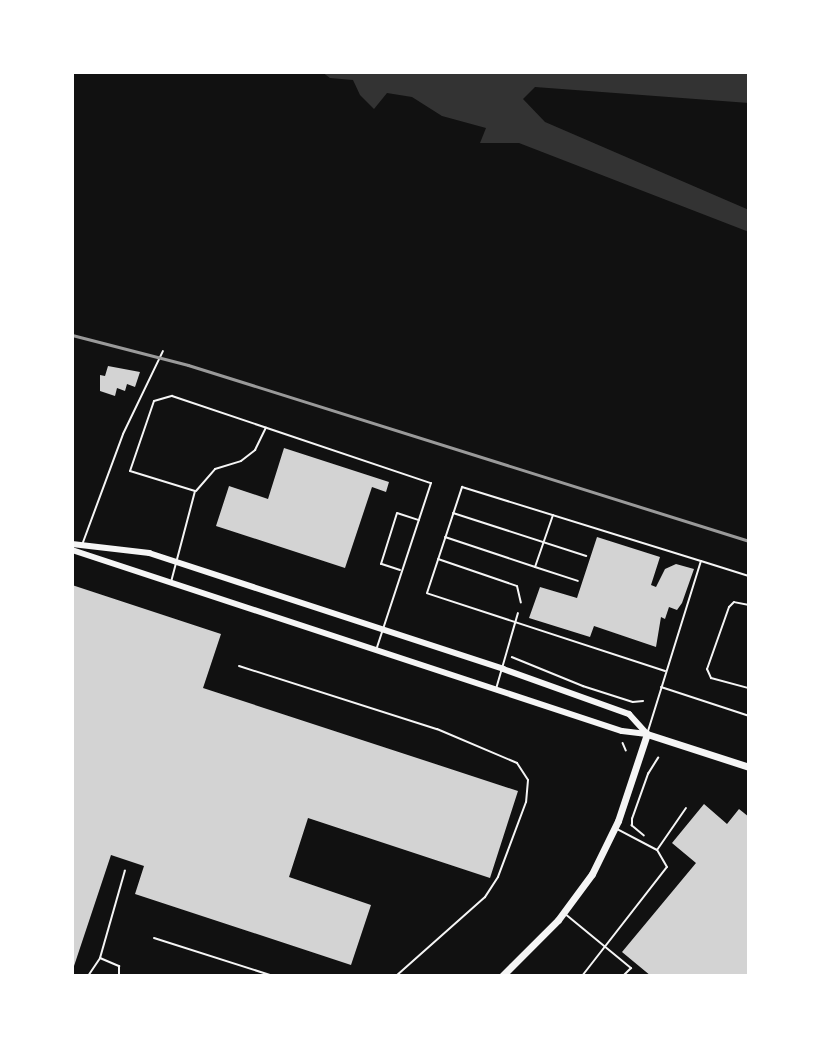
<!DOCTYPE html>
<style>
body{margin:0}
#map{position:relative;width:821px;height:1048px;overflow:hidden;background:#111;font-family:"Nunito Sans",sans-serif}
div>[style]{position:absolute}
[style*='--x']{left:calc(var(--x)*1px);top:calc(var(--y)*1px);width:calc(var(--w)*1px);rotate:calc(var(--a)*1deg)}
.water>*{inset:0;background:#333}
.building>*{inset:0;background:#d3d3d3}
.path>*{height:1.5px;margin:-0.75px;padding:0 0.75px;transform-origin:0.75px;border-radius:0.75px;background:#f5f5f5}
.service>*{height:2px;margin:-1px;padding:0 1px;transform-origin:1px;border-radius:1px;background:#f5f5f5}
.tertiary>*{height:6px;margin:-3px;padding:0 3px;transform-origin:3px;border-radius:3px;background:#f5f5f5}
.secondary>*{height:7px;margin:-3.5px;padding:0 3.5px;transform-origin:3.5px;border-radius:3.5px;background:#f5f5f5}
.rail>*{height:3px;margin:-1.5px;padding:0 1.5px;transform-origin:1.5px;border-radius:1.5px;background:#9a9a9a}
span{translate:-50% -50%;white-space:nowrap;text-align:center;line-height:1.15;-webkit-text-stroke:6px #fff;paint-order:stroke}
.frame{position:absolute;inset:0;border:74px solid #fff;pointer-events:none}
</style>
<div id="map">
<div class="water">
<i style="clip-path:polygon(322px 72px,749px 72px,749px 103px,535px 87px,523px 99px,545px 122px,749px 210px,749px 232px,519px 143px,480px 143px,486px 128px,442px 116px,412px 97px,387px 93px,374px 109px,360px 95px,353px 80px,330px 78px)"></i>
</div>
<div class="building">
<i style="clip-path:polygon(108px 366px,140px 372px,135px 387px,127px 384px,125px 391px,117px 388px,115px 396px,100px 391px,100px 375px,105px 376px)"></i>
<i style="clip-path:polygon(284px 448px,389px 482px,386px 492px,372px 487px,345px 568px,216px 526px,229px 486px,268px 499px)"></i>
<i style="clip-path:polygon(597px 537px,660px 557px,651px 585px,656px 587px,665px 569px,676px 564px,694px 569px,682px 603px,677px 610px,669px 607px,665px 619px,661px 617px,656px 647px,594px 626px,590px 637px,529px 618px,540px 587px,577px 598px)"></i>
<i style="clip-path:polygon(72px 585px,221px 634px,203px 688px,518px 791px,490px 878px,308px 818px,289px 877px,371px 905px,351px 965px,135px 894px,144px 866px,111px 855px,72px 972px)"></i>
<i style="clip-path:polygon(704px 804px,727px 824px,739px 809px,749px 817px,749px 976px,651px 976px,622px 952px,696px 863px,672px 843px)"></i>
</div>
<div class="path">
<i style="--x:512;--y:657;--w:77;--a:22.2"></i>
<i style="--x:583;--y:686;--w:52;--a:17.7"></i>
<i style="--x:633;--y:702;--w:10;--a:-6"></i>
<i style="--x:623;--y:743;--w:8;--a:67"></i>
<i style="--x:644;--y:836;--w:16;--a:-140"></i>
<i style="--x:632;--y:826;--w:7;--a:-90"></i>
<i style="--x:632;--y:819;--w:48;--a:-70.4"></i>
<i style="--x:648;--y:774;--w:19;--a:-58"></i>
</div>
<div class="service">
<i style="--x:196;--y:491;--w:29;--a:-49"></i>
<i style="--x:215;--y:469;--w:27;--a:-17"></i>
<i style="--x:241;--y:461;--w:18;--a:-38"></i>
<i style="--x:255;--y:450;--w:25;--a:-64"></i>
<i style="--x:453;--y:513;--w:140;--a:17.9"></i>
<i style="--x:445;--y:537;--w:95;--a:18.4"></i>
<i style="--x:535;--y:567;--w:55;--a:-70.9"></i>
<i style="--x:82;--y:545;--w:118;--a:-69.7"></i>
<i style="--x:123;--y:434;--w:92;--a:-64.3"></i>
<i style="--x:438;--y:559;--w:83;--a:18.9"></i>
<i style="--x:517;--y:586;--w:17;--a:77"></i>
<i style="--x:535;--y:567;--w:45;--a:18"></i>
<i style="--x:400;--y:570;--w:20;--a:-162"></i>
<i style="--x:381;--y:564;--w:53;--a:-72.6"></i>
<i style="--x:397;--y:513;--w:23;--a:18"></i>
<i style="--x:171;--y:582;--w:94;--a:-75.2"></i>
<i style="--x:195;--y:491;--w:68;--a:-162.9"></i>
<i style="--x:130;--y:471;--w:74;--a:-71.1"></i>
<i style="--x:154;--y:401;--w:19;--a:-16"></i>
<i style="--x:172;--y:396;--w:273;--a:18.6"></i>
<i style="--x:431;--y:483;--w:176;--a:108.2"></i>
<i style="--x:749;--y:605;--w:15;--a:-169"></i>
<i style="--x:734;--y:602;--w:7;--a:135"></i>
<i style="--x:729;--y:607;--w:66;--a:109.5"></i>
<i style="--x:707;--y:669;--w:10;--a:66"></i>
<i style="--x:711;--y:678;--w:39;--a:15"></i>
<i style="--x:239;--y:666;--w:208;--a:17.7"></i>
<i style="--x:437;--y:729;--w:87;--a:23"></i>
<i style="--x:517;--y:763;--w:20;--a:57"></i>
<i style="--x:528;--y:780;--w:22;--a:95"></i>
<i style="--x:526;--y:802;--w:80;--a:110.5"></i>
<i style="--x:498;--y:877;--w:24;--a:123"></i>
<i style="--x:485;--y:897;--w:119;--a:138.4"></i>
<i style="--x:665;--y:671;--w:250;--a:-161.9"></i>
<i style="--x:427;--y:593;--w:112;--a:-71.7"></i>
<i style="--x:462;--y:487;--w:250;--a:17.2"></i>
<i style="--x:661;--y:687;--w:93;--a:18.2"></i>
<i style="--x:496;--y:689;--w:79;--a:-73.9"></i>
<i style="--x:648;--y:731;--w:178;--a:-72.7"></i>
<i style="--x:701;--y:561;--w:50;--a:17.4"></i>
<i style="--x:657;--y:850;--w:51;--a:-55.4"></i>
<i style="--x:564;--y:913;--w:87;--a:39.4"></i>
<i style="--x:631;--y:968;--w:11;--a:135"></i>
<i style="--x:154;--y:938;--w:125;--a:17.7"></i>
<i style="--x:100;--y:958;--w:21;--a:23"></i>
<i style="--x:119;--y:966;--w:10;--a:90"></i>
<i style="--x:88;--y:976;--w:22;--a:-56"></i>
<i style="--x:100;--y:958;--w:91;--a:-74.1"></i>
<i style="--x:582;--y:976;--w:138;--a:-52.1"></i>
<i style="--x:667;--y:867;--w:20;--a:-120"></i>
<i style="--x:657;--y:850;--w:47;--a:-152.4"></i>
</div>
<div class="tertiary">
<i style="--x:72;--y:544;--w:78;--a:6.7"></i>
<i style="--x:149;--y:553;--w:373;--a:18.1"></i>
<i style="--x:503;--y:669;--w:134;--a:19.7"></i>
<i style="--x:629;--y:714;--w:27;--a:48"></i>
<i style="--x:72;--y:550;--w:579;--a:18.22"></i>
<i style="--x:622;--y:731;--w:25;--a:7"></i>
</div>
<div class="secondary">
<i style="--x:502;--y:976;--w:79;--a:-45"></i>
<i style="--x:558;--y:920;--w:57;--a:-53.5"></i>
<i style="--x:592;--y:874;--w:59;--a:-63.9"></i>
<i style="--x:618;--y:821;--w:92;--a:-71.6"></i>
<i style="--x:647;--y:734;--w:107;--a:17.9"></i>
</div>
<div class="rail">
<i style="--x:72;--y:335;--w:120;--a:14.5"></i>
<i style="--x:188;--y:365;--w:588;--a:17.42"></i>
</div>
<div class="frame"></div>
</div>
